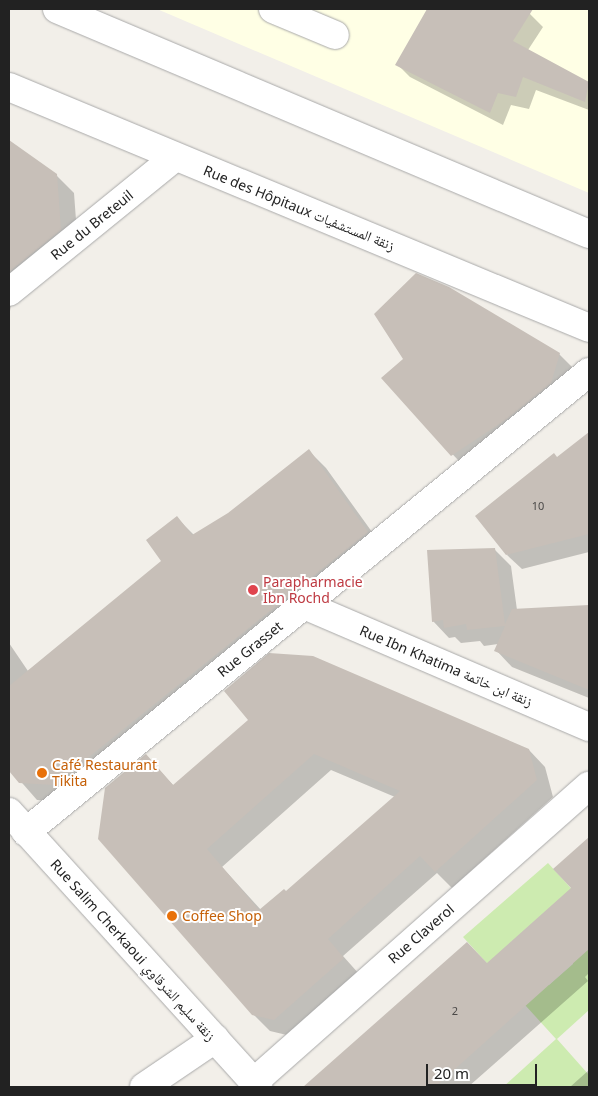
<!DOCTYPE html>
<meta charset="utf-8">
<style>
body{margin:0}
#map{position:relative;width:598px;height:1096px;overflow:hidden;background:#f2efe9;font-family:"Noto Sans","Noto Naskh Arabic",sans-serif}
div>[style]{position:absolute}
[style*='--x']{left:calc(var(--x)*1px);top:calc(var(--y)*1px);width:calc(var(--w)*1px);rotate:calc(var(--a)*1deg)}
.education>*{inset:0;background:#ffffe5}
.grass>*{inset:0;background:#cdebb0}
.shadow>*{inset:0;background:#0003}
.building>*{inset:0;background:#c7bfb8}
.roads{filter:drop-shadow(0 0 1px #a9a9a9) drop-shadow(0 0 1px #a9a9a9)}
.minor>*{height:28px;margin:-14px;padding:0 14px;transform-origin:14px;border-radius:14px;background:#fff}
.dots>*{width:14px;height:14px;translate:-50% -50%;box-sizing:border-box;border:2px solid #fff;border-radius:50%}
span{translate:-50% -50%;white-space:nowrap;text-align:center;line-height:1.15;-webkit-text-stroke:4px #fff;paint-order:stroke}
.number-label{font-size:11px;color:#4b4948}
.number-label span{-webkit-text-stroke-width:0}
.street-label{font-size:14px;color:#222}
.health-label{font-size:14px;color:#be3a42}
.left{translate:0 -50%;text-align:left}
.food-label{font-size:14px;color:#c56008}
.frame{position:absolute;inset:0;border:10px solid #222;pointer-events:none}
.scale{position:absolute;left:426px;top:1064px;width:111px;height:22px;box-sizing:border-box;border:2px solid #222;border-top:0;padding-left:6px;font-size:15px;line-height:18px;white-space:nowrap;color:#222;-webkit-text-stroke:4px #fff;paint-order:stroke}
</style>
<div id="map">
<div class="education">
<i style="clip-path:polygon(157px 9px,589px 9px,589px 193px)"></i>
</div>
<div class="grass">
<i style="clip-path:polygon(evenodd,548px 863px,589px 908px,589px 1010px,557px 1039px,589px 1075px,589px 1087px,503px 1087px,556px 1039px,463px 937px,548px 863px,511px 941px,573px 963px,573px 964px,549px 985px,511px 941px)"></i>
</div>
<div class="shadow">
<i style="clip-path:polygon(429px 9px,521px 9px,530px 14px,543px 27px,528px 50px,589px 83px,589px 110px,536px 90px,529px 109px,511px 105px,503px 125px,410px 77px,397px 64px)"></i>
<i style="clip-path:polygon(9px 141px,56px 175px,74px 193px,78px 247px,11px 305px,9px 317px)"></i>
<i style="clip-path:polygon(559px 354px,577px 372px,470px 473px,382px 378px,405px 359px)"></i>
<i style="clip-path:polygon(589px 434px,589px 552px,522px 569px,507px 555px,558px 458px)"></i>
<i style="clip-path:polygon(309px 451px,326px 468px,385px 550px,72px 802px,37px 800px,9px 768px,9px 643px,28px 671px,163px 561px,177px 518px,194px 535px,228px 514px)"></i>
<i style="clip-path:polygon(494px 549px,511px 566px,517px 610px,589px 606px,589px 698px,512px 667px,496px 650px,498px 644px,484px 646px,480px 641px,461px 643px,455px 637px,449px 638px,433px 621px)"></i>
<i style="clip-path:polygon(evenodd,250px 721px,529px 750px,545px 767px,553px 797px,452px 888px,437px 873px,343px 956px,360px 975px,291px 1036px,270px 1031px,253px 1014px,146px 756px,174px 786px,250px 721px,331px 770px,395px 797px,286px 892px,261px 910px,222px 867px,331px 770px)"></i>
<i style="clip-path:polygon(589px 839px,589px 973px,585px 977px,588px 981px,468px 1087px,325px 1087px,326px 1069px,488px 964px,572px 888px,555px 869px)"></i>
<i style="clip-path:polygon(589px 1070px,589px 1087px,570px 1087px)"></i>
</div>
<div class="building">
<i style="clip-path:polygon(427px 9px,533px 9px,513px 41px,589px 82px,585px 102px,523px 77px,516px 97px,498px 93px,490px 113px,395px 65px)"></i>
<i style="clip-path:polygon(9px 140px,57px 174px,61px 230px,9px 272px)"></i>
<i style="clip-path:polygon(416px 273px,449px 287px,560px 353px,551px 383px,508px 418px,451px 456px,381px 378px,403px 359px,374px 314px)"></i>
<i style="clip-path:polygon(589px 432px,589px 534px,506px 555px,475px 516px,554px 453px,557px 457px)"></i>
<i style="clip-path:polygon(309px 449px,368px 532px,54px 785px,19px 783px,9px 771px,9px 686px,161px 561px,146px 540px,177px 516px,192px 535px,228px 513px)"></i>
<i style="clip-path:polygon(495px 548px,505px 624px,512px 609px,589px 605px,589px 690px,494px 651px,505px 626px,467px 630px,466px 624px,444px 628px,443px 620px,432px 622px,427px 550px)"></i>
<i style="clip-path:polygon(evenodd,269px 653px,313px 656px,529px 749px,537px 780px,435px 872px,420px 856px,328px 939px,344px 958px,274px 1020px,252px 1015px,98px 839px,105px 788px,146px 754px,173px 785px,248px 720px,224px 691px,269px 653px,314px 754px,400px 791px,286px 891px,284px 889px,259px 910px,207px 849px,314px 754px)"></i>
<i style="clip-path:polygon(589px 837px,589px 949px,435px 1087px,303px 1087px,467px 942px,487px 963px,571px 888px,553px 869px)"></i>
</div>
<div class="roads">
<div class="minor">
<i style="--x:57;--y:9;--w:578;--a:22.93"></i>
<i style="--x:273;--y:9;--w:67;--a:22.8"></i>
<i style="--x:9;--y:87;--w:628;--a:22.56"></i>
<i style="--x:9;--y:292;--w:214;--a:-39.1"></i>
<i style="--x:304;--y:605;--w:310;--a:23.2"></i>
<i style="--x:9;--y:812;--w:371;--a:47.8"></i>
<i style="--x:26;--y:832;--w:727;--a:-39.25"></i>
<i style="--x:254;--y:1082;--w:447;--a:-41.5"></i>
<i style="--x:144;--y:1087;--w:86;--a:-34.1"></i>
</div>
</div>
<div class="dots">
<i style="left:253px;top:590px;background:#e0444e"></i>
<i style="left:42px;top:773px;background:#e8710a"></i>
<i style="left:172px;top:916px;background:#e8710a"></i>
</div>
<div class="number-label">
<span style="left:538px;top:506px">10</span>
<span style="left:455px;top:1011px">2</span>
</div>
<div class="street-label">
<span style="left:299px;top:208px;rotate:22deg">Rue des Hôpitaux زنقة المستشفيات</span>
<span style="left:92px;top:225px;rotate:-39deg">Rue du Breteuil</span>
<span style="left:250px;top:649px;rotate:-39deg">Rue Grasset</span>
<span style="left:446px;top:666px;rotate:23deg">Rue Ibn Khatima زنقة ابن خاتمة</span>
<span style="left:421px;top:934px;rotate:-41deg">Rue Claverol</span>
<span style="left:133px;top:950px;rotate:48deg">Rue Salim Cherkaoui زنقة سليم الشرقاوي</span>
</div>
<div class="health-label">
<span class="left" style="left:263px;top:590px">Parapharmacie<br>Ibn Rochd</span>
</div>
<div class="food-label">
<span class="left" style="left:52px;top:773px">Café Restaurant<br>Tikita</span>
<span class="left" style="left:182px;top:916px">Coffee Shop</span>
</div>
<div class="frame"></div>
<div class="scale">20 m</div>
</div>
